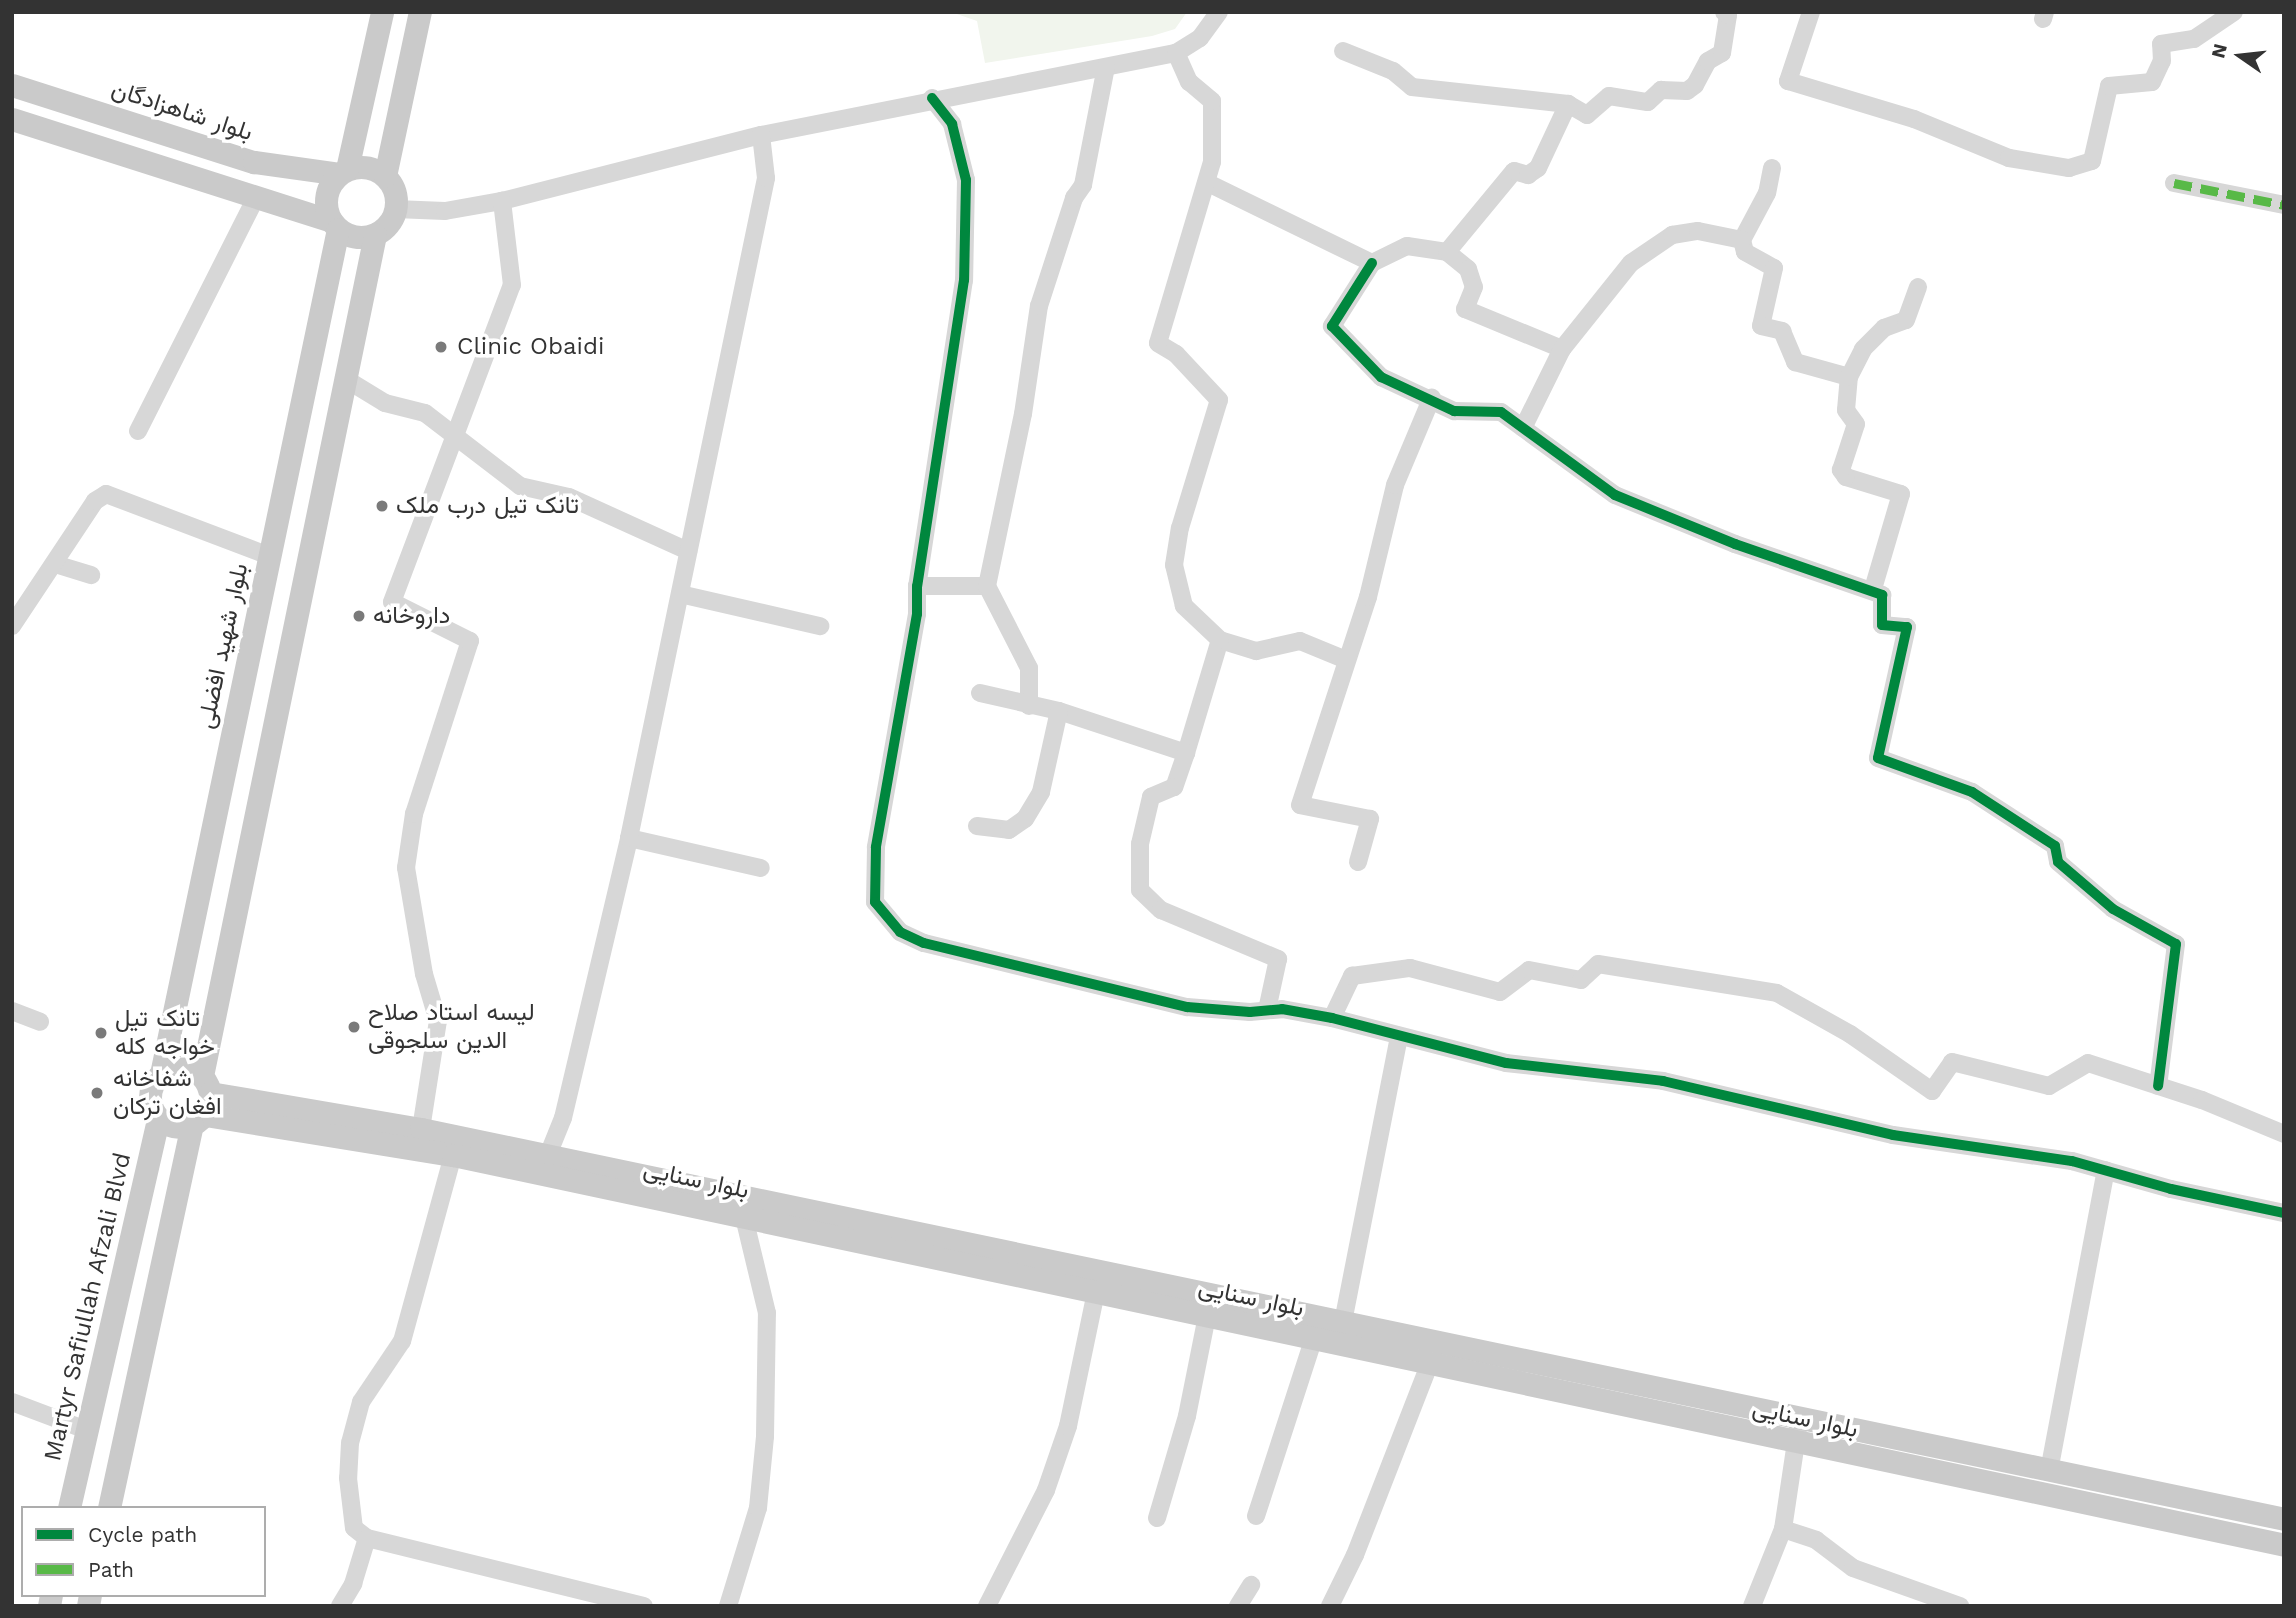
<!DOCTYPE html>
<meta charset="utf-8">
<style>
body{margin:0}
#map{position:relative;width:2296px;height:1618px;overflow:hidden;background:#fff;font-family:"Work Sans",Vazirmatn,sans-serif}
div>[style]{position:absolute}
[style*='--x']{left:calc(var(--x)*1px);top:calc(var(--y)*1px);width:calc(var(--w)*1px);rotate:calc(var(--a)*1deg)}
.green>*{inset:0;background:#f1f5ed}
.minor>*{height:18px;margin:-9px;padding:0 9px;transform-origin:9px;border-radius:9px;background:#d7d7d7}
.major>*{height:23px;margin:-11.5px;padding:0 11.5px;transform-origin:11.5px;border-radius:11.5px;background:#cacaca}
.major>.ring{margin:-11.5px;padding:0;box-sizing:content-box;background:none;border:23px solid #cacaca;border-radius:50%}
.quiet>*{height:9px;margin-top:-4.5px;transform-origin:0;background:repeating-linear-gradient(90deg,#58b947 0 18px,transparent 0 27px)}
.cycleway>*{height:10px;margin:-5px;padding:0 5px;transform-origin:5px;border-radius:5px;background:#00873e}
.dots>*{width:19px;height:19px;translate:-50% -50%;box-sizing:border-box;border:4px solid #fff;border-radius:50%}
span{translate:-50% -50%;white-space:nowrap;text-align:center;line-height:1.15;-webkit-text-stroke:7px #fff;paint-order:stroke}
.street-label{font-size:24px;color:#333}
.poi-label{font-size:24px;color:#333}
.left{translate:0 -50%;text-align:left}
.frame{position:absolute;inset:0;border:14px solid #333;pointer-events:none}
.legend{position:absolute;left:21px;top:1506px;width:245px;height:91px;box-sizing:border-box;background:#fff;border:2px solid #adadad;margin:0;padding:9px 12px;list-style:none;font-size:21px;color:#333}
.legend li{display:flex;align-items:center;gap:14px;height:35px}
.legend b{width:35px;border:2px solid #adadad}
.north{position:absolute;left:2205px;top:21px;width:70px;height:70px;-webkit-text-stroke:5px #fff;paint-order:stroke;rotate:284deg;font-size:19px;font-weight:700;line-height:28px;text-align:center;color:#333}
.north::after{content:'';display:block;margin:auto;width:24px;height:32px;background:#333;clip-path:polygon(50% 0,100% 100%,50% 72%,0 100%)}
</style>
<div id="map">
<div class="green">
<i style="clip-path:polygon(951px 12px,1045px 14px,1187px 12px,1175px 29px,1152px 36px,985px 63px,977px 21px)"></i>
</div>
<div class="minor">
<i style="--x:1811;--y:12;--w:73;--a:108.4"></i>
<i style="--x:1788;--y:81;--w:132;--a:16.8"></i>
<i style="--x:1914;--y:119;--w:103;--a:22.3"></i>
<i style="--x:2009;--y:158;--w:61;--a:9.5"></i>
<i style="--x:2069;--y:168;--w:24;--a:-17"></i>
<i style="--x:2092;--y:161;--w:77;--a:-77.2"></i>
<i style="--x:2109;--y:86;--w:43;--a:-5.3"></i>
<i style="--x:2152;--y:82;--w:23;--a:-65"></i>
<i style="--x:2162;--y:61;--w:17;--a:-93"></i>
<i style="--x:2161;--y:44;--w:33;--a:-9"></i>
<i style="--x:2194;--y:39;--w:48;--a:-34"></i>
<i style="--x:2043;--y:19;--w:7;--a:-74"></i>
<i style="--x:1343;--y:51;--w:54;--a:21.8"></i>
<i style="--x:1393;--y:71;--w:25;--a:40"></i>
<i style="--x:1412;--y:87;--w:157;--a:6.2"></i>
<i style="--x:1568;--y:104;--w:22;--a:30"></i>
<i style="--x:1587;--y:115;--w:29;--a:-41"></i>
<i style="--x:1609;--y:96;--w:39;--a:9"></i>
<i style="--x:1648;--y:102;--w:18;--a:-43"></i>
<i style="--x:1661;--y:90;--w:26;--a:2"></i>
<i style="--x:1687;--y:91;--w:10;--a:-37"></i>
<i style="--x:1695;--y:85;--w:27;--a:-62"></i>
<i style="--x:1708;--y:61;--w:16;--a:-30"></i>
<i style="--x:1722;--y:53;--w:38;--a:-81"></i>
<i style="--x:1728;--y:15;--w:5;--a:-143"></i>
<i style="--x:932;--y:98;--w:33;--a:52"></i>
<i style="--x:952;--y:124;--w:58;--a:76"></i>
<i style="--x:966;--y:180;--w:100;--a:91.1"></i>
<i style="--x:964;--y:280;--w:310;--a:98.7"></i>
<i style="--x:917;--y:586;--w:28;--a:90"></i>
<i style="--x:917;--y:614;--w:237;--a:100"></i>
<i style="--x:876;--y:847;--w:55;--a:91"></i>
<i style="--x:875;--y:902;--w:39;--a:50"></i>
<i style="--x:900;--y:932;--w:26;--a:25"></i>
<i style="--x:924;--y:943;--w:271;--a:13.7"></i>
<i style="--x:1187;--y:1007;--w:63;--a:4.5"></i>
<i style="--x:1250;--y:1012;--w:32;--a:-5"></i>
<i style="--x:1282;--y:1009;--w:51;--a:10.2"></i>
<i style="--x:1332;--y:1018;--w:180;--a:14.5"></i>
<i style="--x:1506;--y:1063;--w:158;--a:6.5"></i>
<i style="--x:1663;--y:1081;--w:236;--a:13.2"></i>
<i style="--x:1893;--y:1135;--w:181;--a:8.3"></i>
<i style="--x:2072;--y:1161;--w:103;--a:15.8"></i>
<i style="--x:2171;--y:1189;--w:116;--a:12"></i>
<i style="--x:1772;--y:168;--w:25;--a:101"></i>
<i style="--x:1767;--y:193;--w:53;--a:118"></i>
<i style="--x:1742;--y:240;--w:12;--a:76"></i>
<i style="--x:1745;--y:252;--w:33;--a:29"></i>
<i style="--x:1774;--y:268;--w:59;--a:102.6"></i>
<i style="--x:1761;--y:326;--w:22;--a:13"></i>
<i style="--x:1782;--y:331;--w:34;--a:67"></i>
<i style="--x:1795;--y:362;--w:56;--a:15.5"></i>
<i style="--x:1208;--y:183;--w:182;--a:26"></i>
<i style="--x:1372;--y:263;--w:39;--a:-26"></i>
<i style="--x:1407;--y:246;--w:40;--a:8.5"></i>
<i style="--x:1447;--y:252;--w:27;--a:39"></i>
<i style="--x:1468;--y:269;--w:19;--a:72"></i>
<i style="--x:1474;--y:287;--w:24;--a:112"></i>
<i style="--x:1465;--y:309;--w:105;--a:22.4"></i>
<i style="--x:2174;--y:183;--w:112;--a:11.3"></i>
<i style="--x:395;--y:209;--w:50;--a:2.3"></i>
<i style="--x:445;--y:211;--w:58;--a:-10"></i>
<i style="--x:502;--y:201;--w:267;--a:-14.3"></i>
<i style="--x:761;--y:135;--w:423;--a:-11.2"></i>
<i style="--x:1176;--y:53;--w:28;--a:-32"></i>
<i style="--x:1200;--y:38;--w:32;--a:-54"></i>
<i style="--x:1447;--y:252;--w:105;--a:-50.4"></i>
<i style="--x:1514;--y:171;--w:15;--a:16"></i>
<i style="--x:1528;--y:175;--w:12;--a:-35"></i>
<i style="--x:1538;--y:168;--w:71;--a:-64.9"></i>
<i style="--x:1372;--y:263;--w:75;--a:122.4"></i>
<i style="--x:1332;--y:326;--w:71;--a:46.1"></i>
<i style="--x:1381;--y:377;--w:81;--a:25"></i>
<i style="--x:1454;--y:411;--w:47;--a:1.2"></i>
<i style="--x:1501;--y:412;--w:141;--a:36.1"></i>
<i style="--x:1615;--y:495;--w:130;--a:22.2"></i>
<i style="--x:1735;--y:544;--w:156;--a:19.1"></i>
<i style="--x:1882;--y:595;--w:30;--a:90"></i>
<i style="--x:1882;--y:625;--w:25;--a:5"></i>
<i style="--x:1907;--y:627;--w:134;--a:102.5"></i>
<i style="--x:1878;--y:758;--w:100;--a:19.9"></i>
<i style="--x:1972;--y:792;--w:99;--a:33"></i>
<i style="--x:2055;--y:846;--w:16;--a:79"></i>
<i style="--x:2058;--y:862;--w:72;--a:40.5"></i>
<i style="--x:2113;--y:909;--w:72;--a:29.1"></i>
<i style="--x:2176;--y:944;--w:143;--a:97.2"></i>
<i style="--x:344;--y:378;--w:48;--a:31.4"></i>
<i style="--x:385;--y:403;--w:41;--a:14"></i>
<i style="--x:425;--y:413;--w:120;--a:37.5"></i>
<i style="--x:520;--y:486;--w:50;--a:12.7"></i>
<i style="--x:569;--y:497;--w:131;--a:24.4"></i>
<i style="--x:1523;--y:428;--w:88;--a:-63.7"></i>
<i style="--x:1562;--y:349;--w:110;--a:-51.3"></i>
<i style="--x:1631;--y:263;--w:50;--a:-34.3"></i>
<i style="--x:1672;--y:235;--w:26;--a:-9"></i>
<i style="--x:1698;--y:231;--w:45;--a:11.6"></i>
<i style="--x:138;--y:431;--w:262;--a:-63.2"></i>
<i style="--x:55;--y:564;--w:38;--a:17"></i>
<i style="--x:917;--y:586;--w:70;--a:0"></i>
<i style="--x:987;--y:586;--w:92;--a:62.9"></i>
<i style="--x:1029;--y:668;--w:38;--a:90"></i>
<i style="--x:987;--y:586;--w:176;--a:-78.2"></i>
<i style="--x:1023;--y:414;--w:109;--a:-81.6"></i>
<i style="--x:1039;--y:306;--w:114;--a:-72"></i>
<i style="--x:1074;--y:198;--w:16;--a:-55"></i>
<i style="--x:1083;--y:185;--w:120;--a:-79"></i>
<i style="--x:1873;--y:589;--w:99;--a:-73.6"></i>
<i style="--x:1901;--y:494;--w:58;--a:-162.8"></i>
<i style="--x:1846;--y:477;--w:9;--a:-126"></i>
<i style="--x:1841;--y:470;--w:48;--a:-71.9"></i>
<i style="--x:1856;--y:424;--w:17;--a:-126"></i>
<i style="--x:1846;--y:410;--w:33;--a:-85"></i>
<i style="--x:1849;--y:377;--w:31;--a:-63"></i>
<i style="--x:1863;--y:349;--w:30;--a:-45"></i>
<i style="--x:1884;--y:328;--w:23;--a:-20"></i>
<i style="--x:1906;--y:320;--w:35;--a:-70"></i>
<i style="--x:680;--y:594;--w:144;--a:12.9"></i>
<i style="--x:12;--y:626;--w:150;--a:-56.4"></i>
<i style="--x:95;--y:501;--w:13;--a:-32"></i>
<i style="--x:106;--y:494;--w:174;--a:20.8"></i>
<i style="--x:1220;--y:640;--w:38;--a:17"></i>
<i style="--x:1256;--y:651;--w:45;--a:-12.8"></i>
<i style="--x:1300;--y:641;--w:50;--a:22.4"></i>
<i style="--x:980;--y:693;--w:81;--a:12.8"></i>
<i style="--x:1059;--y:711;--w:134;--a:18.3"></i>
<i style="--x:1186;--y:753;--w:118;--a:-73.3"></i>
<i style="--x:1220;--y:640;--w:50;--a:-136.6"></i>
<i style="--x:1184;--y:606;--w:42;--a:-103.7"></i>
<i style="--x:1174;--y:565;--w:37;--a:-81"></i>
<i style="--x:1180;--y:528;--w:134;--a:-73.1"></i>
<i style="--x:1219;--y:400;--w:63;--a:-133.1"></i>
<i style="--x:1176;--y:354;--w:21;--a:-149"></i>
<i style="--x:1158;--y:343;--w:189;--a:-73.4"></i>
<i style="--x:1212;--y:162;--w:61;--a:-90"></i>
<i style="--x:1212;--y:101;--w:30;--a:-140"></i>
<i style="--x:1189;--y:82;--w:32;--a:-114"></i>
<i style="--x:1186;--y:753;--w:36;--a:109"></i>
<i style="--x:1174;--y:787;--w:25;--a:157"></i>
<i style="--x:1151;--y:797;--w:48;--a:103.2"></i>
<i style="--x:1140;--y:844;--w:46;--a:90"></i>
<i style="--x:1140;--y:890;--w:29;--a:44"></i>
<i style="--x:1161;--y:910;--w:127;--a:22.7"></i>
<i style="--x:1278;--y:959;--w:52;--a:102.2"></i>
<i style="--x:977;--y:826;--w:32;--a:7"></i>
<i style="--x:1009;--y:830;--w:19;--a:-35"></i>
<i style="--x:1025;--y:819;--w:31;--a:-59"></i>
<i style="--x:1041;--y:792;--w:83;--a:-77.5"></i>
<i style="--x:629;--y:838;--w:135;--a:12.8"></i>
<i style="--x:1358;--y:862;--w:45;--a:-74.4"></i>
<i style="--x:1370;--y:819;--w:71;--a:-168.7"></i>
<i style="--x:1300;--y:805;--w:219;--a:-71.9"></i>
<i style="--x:1368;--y:597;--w:115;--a:-76.4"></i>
<i style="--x:1395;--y:485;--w:95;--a:-67.2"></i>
<i style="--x:12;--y:1011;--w:30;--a:21"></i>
<i style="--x:1332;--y:1018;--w:47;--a:-64.5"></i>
<i style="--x:1352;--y:976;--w:59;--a:-7.9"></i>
<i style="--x:1410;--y:968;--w:93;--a:14.9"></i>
<i style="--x:1500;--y:992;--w:36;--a:-37"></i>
<i style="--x:1529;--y:970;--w:53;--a:10.9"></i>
<i style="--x:1581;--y:980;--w:23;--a:-43"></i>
<i style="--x:1598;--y:964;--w:181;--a:9.2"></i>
<i style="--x:1777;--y:993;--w:84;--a:29.3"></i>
<i style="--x:1850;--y:1034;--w:100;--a:34.8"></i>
<i style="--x:1932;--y:1091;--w:35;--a:-55"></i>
<i style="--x:1952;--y:1062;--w:100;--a:13.9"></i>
<i style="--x:2049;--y:1086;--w:45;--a:-30.5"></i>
<i style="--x:2088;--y:1063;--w:120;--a:18"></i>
<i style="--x:2202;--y:1100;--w:89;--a:22.5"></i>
<i style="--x:421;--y:1129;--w:109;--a:-81.1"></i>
<i style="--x:438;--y:1021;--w:49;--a:-106.6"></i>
<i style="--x:424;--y:974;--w:108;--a:-99.6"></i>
<i style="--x:406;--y:868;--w:55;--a:-81.6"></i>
<i style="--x:414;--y:814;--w:182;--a:-72.1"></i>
<i style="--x:470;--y:641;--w:87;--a:-153.4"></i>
<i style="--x:392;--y:602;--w:339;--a:-69.3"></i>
<i style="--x:512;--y:285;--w:85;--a:-96.8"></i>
<i style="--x:453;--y:1155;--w:193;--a:105.3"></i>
<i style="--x:402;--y:1341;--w:73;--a:123.9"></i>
<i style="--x:361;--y:1402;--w:42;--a:105"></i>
<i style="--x:350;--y:1443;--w:35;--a:93"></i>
<i style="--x:348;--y:1478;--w:50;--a:83.2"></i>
<i style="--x:354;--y:1528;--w:16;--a:38"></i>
<i style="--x:367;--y:1538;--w:285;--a:13.8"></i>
<i style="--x:548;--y:1155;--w:40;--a:-68"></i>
<i style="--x:563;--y:1118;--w:288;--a:-76.7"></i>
<i style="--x:629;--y:838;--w:674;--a:-78.27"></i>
<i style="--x:766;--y:178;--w:43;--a:-96.6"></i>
<i style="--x:1343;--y:1322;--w:291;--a:-78.9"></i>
<i style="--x:12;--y:1402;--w:79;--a:20.7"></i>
<i style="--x:2049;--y:1471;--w:306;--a:-79.3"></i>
<i style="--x:1256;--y:1516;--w:187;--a:-72"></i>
<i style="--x:1157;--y:1518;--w:106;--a:-73.6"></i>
<i style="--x:1187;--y:1416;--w:102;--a:-78.7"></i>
<i style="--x:1783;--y:1529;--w:35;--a:18"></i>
<i style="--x:1816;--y:1540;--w:46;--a:37.1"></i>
<i style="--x:1853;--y:1568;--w:114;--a:19.6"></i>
<i style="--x:340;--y:1606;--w:26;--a:-59"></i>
<i style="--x:353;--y:1584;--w:48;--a:-73.1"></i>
<i style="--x:728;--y:1606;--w:102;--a:-73"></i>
<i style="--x:758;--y:1508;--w:72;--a:-84.4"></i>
<i style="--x:765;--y:1436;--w:123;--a:-89.1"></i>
<i style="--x:767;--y:1313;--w:99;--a:-103.5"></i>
<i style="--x:987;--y:1606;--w:130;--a:-63"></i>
<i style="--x:1046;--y:1490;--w:68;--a:-71"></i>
<i style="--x:1068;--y:1426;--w:137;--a:-78.2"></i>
<i style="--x:1238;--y:1606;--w:25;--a:-58"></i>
<i style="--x:1330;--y:1606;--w:57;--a:-63.9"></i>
<i style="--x:1355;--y:1555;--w:206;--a:-68.7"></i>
<i style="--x:1752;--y:1606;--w:83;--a:-68.1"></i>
<i style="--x:1783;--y:1529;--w:101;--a:-81.5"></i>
</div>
<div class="major">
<i style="--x:12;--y:85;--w:254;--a:17.7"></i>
<i style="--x:254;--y:162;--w:86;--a:8"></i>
<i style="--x:12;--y:119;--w:335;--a:17.7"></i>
<i class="ring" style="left:326px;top:167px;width:47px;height:47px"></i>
<i style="--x:347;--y:169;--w:161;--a:-77.4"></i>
<i style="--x:385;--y:176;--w:168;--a:-78"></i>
<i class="ring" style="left:150px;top:1067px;width:37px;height:37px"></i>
<i style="--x:161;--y:1074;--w:863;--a:-78.17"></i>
<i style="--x:202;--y:1076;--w:859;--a:-78.38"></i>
<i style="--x:210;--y:1093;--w:214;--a:9.7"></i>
<i style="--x:421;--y:1129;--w:1903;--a:11.82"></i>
<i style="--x:205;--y:1115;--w:251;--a:9.2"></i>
<i style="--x:453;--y:1155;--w:1872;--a:12.02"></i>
<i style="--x:69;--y:1508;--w:400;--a:-77.1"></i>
<i style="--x:109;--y:1508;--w:392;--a:-77.8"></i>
<i style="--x:49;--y:1606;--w:11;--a:-80"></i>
<i style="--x:88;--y:1606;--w:11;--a:-80"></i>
</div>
<div class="quiet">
<i style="--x:2174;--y:183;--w:112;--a:11.3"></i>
</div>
<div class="cycleway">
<i style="--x:932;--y:98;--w:33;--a:52"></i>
<i style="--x:952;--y:124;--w:58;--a:76"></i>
<i style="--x:966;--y:180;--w:100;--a:91.1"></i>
<i style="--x:964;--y:280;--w:310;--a:98.7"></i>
<i style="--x:917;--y:586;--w:28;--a:90"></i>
<i style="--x:917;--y:614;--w:237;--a:100"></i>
<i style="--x:876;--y:847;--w:55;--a:91"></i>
<i style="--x:875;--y:902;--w:39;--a:50"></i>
<i style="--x:900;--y:932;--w:26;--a:25"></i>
<i style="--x:924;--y:943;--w:271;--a:13.7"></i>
<i style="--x:1187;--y:1007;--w:63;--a:4.5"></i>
<i style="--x:1250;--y:1012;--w:32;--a:-5"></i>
<i style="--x:1282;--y:1009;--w:51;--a:10.2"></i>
<i style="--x:1332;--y:1018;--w:180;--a:14.5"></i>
<i style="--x:1506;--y:1063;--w:158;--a:6.5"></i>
<i style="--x:1663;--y:1081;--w:236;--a:13.2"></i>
<i style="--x:1893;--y:1135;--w:181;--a:8.3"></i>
<i style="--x:2072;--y:1161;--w:103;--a:15.8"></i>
<i style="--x:2171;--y:1189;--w:116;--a:12"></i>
<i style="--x:1372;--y:263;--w:75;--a:122.4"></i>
<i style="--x:1332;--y:326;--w:71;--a:46.1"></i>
<i style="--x:1381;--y:377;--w:81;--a:25"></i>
<i style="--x:1454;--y:411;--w:47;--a:1.2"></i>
<i style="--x:1501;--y:412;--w:141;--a:36.1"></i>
<i style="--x:1615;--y:495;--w:130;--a:22.2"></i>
<i style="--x:1735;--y:544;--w:156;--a:19.1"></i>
<i style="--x:1882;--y:595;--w:30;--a:90"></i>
<i style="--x:1882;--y:625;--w:25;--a:5"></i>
<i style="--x:1907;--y:627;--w:134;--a:102.5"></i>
<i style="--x:1878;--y:758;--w:100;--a:19.9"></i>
<i style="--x:1972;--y:792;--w:99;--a:33"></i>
<i style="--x:2055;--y:846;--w:16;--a:79"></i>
<i style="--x:2058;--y:862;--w:72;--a:40.5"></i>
<i style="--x:2113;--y:909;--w:72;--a:29.1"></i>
<i style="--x:2176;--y:944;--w:143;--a:97.2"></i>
</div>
<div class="dots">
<i style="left:441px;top:347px;background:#7a7a7a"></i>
<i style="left:382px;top:506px;background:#7a7a7a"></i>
<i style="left:359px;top:616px;background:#7a7a7a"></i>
<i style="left:354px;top:1027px;background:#7a7a7a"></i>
<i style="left:101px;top:1033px;background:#7a7a7a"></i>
<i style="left:97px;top:1093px;background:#7a7a7a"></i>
</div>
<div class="street-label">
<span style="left:182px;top:111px;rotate:18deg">بلوار شاهزادگان</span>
<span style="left:223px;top:646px;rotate:-78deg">بلوار شهید افضلی</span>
<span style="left:696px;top:1180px;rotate:12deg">بلوار سنایی</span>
<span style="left:1251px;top:1298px;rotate:12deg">بلوار سنایی</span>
<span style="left:88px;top:1307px;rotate:-77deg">Martyr Safiullah Afzali Blvd</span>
<span style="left:1805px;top:1419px;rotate:12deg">بلوار سنایی</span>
</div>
<div class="poi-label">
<span class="left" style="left:457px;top:347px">Clinic Obaidi</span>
<span class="left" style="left:396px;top:506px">تانک تیل درب ملک</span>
<span class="left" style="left:373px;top:616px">داروخانه</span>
<span class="left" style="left:368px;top:1027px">لیسه استاد صلاح<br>الدین سلجوقی</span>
<span class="left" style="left:115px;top:1033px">تانک تیل<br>خواجه کله</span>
<span class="left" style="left:113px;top:1093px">شفاخانه<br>افغان ترکان</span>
</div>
<div class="frame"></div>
<ul class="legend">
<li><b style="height:9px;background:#00873e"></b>Cycle path</li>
<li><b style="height:9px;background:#58b947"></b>Path</li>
</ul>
<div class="north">N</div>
</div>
